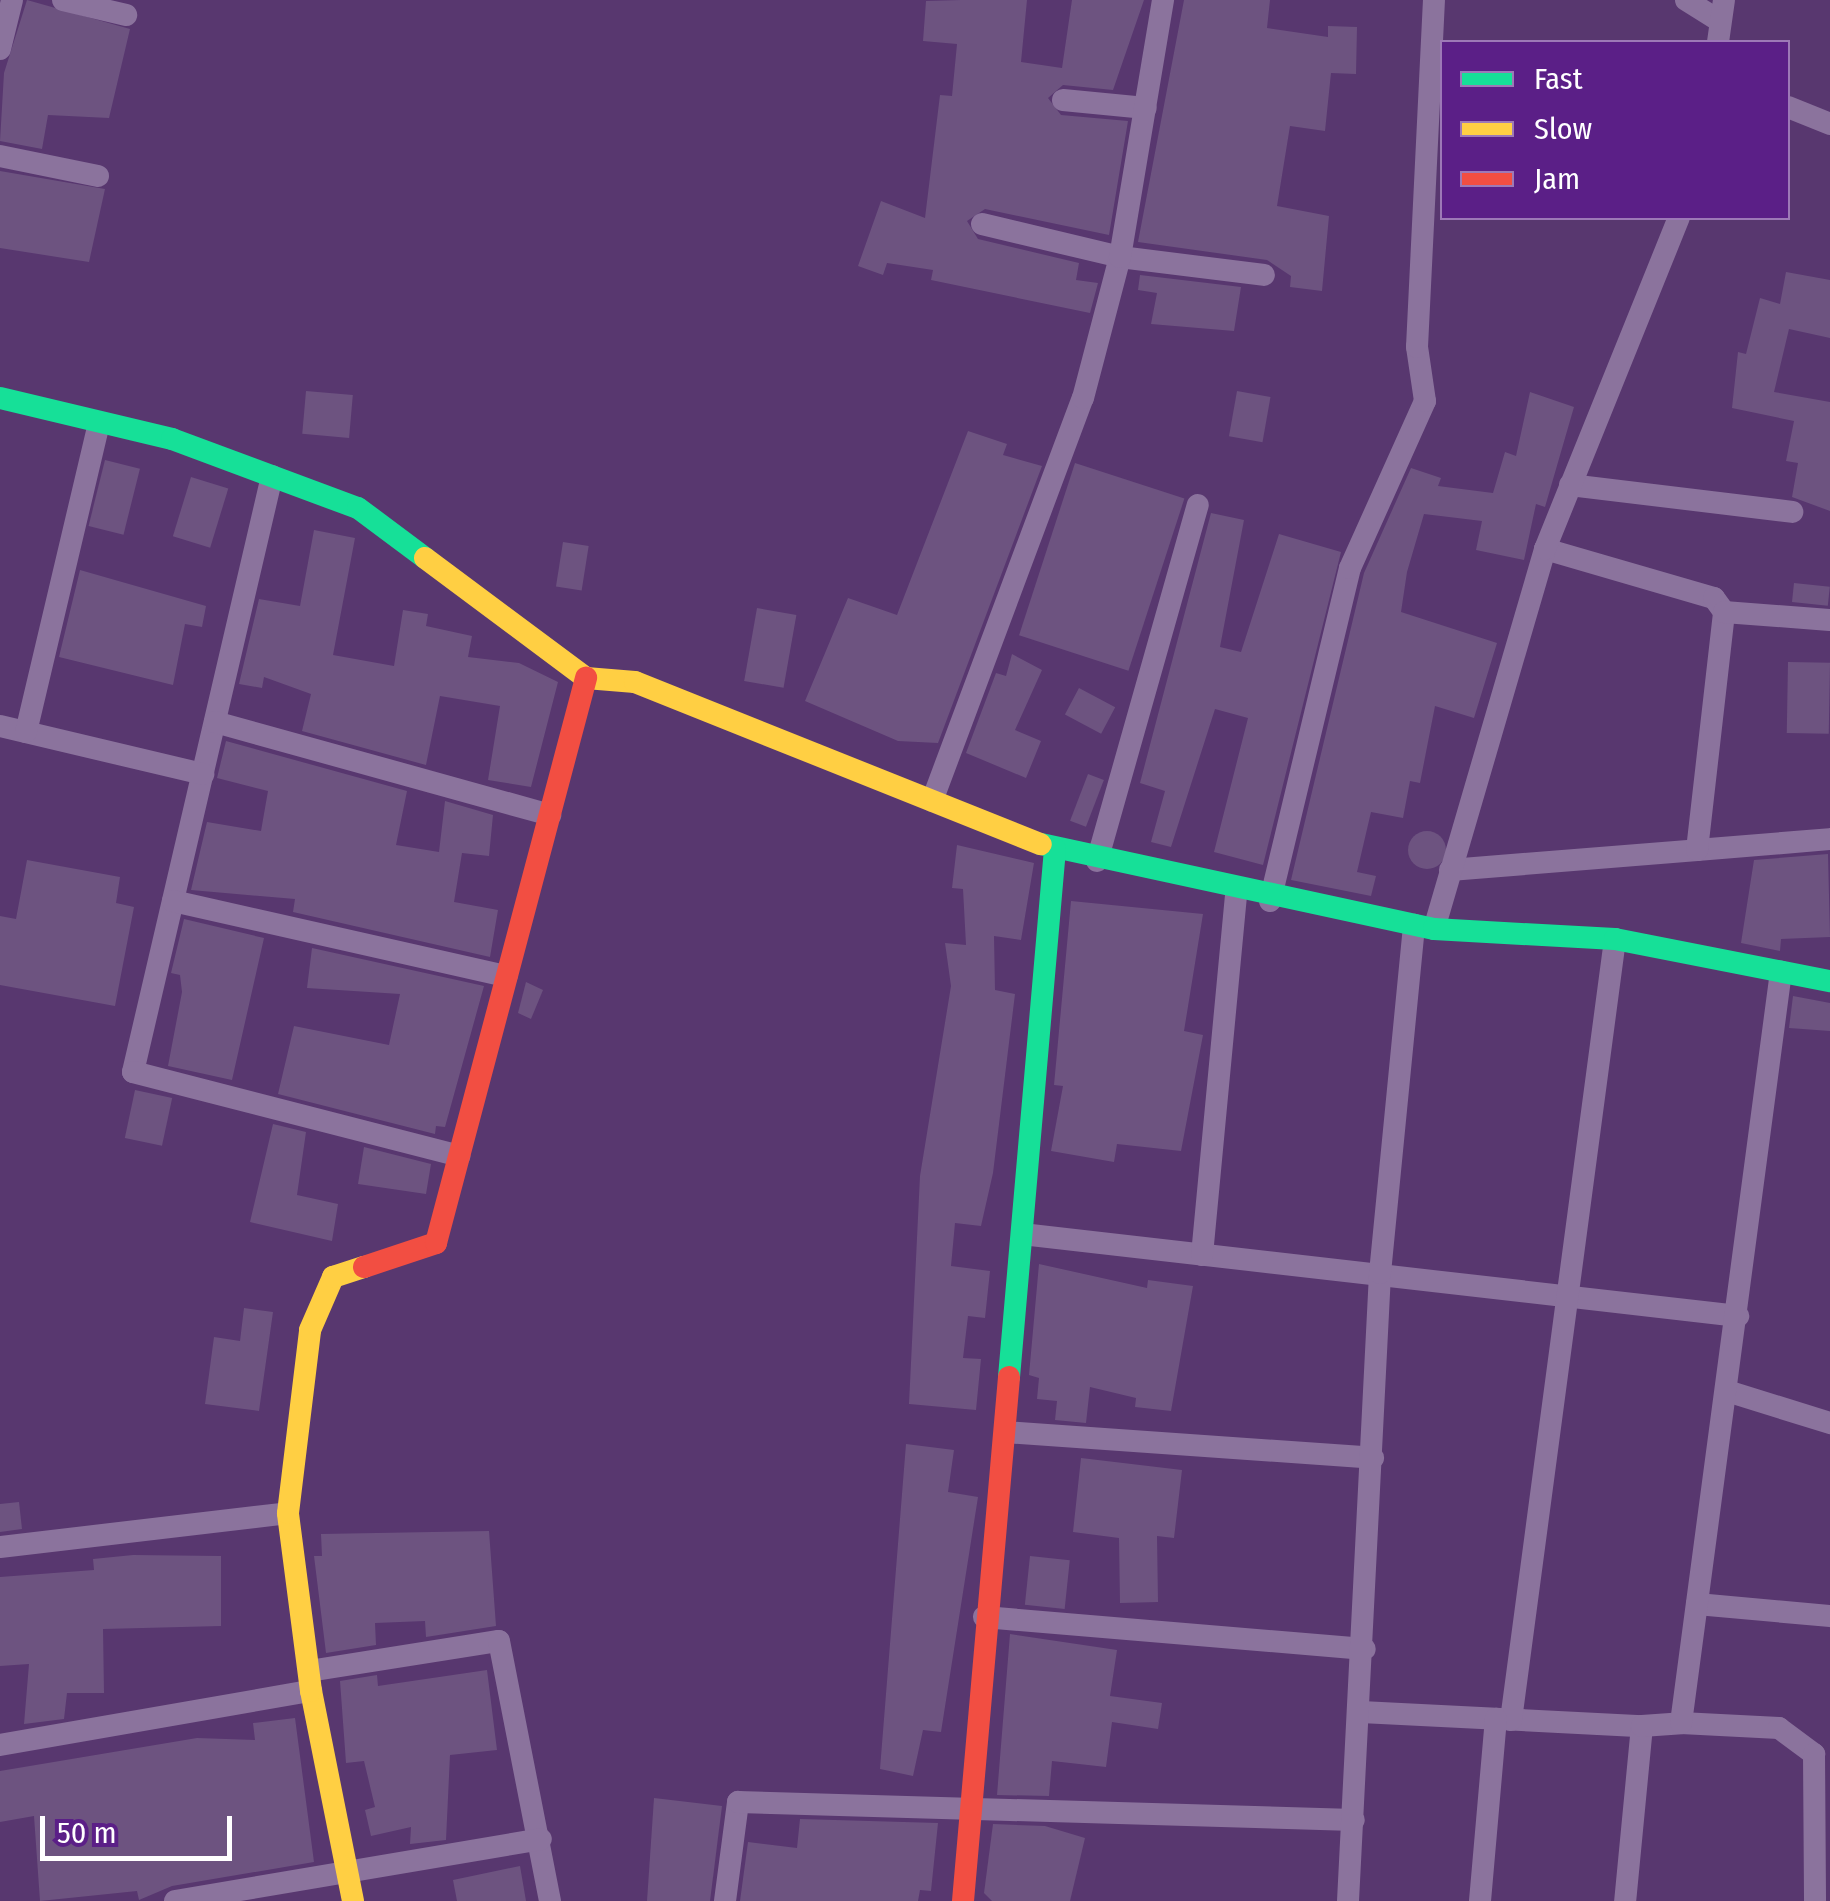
<!DOCTYPE html>
<style>
body{margin:0}
#map{position:relative;width:1830px;height:1901px;overflow:hidden;background:#58376f;font-family:"Fira Sans Condensed",sans-serif}
div>[style]{position:absolute}
[style*='--x']{left:calc(var(--x)*1px);top:calc(var(--y)*1px);width:calc(var(--w)*1px);rotate:calc(var(--a)*1deg)}
.building>*{inset:0;background:#6d5380;transform-origin:0 0}
.round{border-radius:50%}
.street>*{height:22px;margin:-11px;padding:0 11px;transform-origin:11px;border-radius:11px;background:#8b739d}
.fast>*{height:22px;margin:-11px;padding:0 11px;transform-origin:11px;border-radius:11px;background:#16e098}
.slow>*{height:22px;margin:-11px;padding:0 11px;transform-origin:11px;border-radius:11px;background:#ffcf43}
.jam>*{height:22px;margin:-11px;padding:0 11px;transform-origin:11px;border-radius:11px;background:#f24e42}
span{translate:-50% -50%;white-space:nowrap;text-align:center;line-height:1.15;-webkit-text-stroke:8px #5b1f87;paint-order:stroke}
.legend{position:absolute;left:1440px;top:40px;width:350px;height:180px;box-sizing:border-box;background:#5b1f87;border:2px solid #9d79b7;margin:0;padding:12px 18px;list-style:none;font-size:30px;color:#fff}
.legend li{display:flex;align-items:center;gap:20px;height:50px}
.legend b{width:50px;border:2px solid #9d79b7}
.scale{position:absolute;left:40px;top:1816px;width:192px;height:45px;box-sizing:border-box;border:5px solid #fff;border-top:0;padding-left:12px;font-size:30px;line-height:35px;white-space:nowrap;color:#fff;-webkit-text-stroke:8px #5b1f87;paint-order:stroke}
</style>
<div id="map">
<div class="building">
<i style="clip-path:polygon(27px 0,130px 29px,109px 118px,48px 115px,42px 149px,0 141px,4px 73px)"></i>
<i style="clip-path:polygon(961px 0,1027px 0,1021px 62px,1062px 68px,1072px 0,1144px 0,1113px 90px,1063px 85px,1048px 98px,1061px 115px,1128px 121px,1109px 235px,985px 209px,967px 221px,978px 239px,1079px 263px,1076px 280px,1098px 283px,1090px 313px,931px 280px,933px 270px,887px 263px,883px 275px,858px 266px,881px 201px,925px 218px,940px 95px,952px 96px,957px 44px,923px 41px,926px 1px)"></i>
<i style="clip-path:polygon(1184px 0,1270px 0,1267px 28px,1328px 37px,1328px 26px,1357px 27px,1356px 74px,1331px 73px,1325px 131px,1290px 126px,1277px 206px,1329px 216px,1322px 291px,1290px 287px,1291px 276px,1267px 260px,1138px 242px)"></i>
<i style="clip-path:polygon(0 171px,105px 189px,89px 262px,0 248px)"></i>
<i style="clip-path:polygon(1786px 272px,1830px 280px,1830px 338px,1789px 329px,1774px 392px,1830px 402px,1830px 511px,1792px 497px,1798px 463px,1786px 461px,1794px 421px,1732px 408px,1738px 352px,1746px 354px,1760px 298px,1780px 304px)"></i>
<i style="clip-path:polygon(1140px 275px,1241px 287px,1234px 331px,1151px 324px,1157px 293px,1138px 290px)"></i>
<i style="left:306px;top:391px;width:47px;height:43px;rotate:5deg"></i>
<i style="left:1237px;top:391px;width:34px;height:46px;rotate:10deg"></i>
<i style="clip-path:polygon(1530px 392px,1574px 407px,1545px 507px,1536px 504px,1524px 560px,1476px 550px,1482px 521px,1424px 514px,1407px 572px,1401px 612px,1497px 643px,1474px 718px,1435px 706px,1420px 783px,1410px 781px,1403px 818px,1371px 812px,1357px 872px,1376px 876px,1371px 896px,1291px 880px,1364px 573px,1411px 468px,1441px 478px,1438px 486px,1493px 493px,1505px 452px,1516px 456px)"></i>
<i style="clip-path:polygon(968px 431px,1007px 444px,1003px 455px,1042px 466px,938px 743px,898px 741px,805px 701px,848px 598px,897px 615px)"></i>
<i style="left:105px;top:460px;width:36px;height:68px;rotate:14deg"></i>
<i style="left:1075px;top:463px;width:115px;height:181px;rotate:18deg"></i>
<i style="left:191px;top:477px;width:39px;height:62px;rotate:17deg"></i>
<i style="clip-path:polygon(1211px 513px,1244px 520px,1220px 647px,1241px 652px,1279px 534px,1341px 552px,1263px 865px,1214px 852px,1248px 718px,1215px 709px,1171px 847px,1151px 842px,1165px 791px,1140px 783px)"></i>
<i style="clip-path:polygon(314px 530px,355px 538px,333px 655px,394px 666px,403px 610px,428px 614px,426px 626px,472px 636px,468px 657px,519px 663px,558px 682px,531px 787px,488px 780px,500px 706px,440px 696px,426px 765px,302px 731px,311px 694px,264px 677px,262px 688px,239px 684px,259px 599px,300px 606px)"></i>
<i style="left:563px;top:542px;width:26px;height:45px;rotate:9deg"></i>
<i style="clip-path:polygon(80px 570px,206px 606px,202px 627px,185px 624px,173px 685px,59px 657px)"></i>
<i style="left:1794px;top:583px;width:36px;height:19px;rotate:6deg"></i>
<i style="left:757px;top:608px;width:40px;height:74px;rotate:10deg"></i>
<i style="clip-path:polygon(1012px 654px,1042px 670px,1015px 730px,1041px 741px,1026px 778px,966px 753px,996px 673px,1006px 676px)"></i>
<i style="left:1788px;top:662px;width:42px;height:71px;rotate:1deg"></i>
<i style="left:1079px;top:688px;width:41px;height:30px;rotate:28deg"></i>
<i style="clip-path:polygon(226px 741px,407px 791px,396px 845px,439px 852px,445px 801px,493px 815px,489px 856px,462px 853px,454px 902px,498px 910px,490px 957px,293px 912px,295px 899px,191px 890px,207px 822px,261px 831px,268px 791px,217px 778px)"></i>
<i style="left:1088px;top:774px;width:17px;height:50px;rotate:21deg"></i>
<i class="round" style="left:1408px;top:831px;width:38px;height:38px"></i>
<i style="clip-path:polygon(957px 845px,1034px 863px,1021px 940px,994px 936px,995px 990px,1015px 994px,993px 1173px,981px 1226px,955px 1223px,951px 1266px,990px 1271px,985px 1318px,968px 1316px,963px 1358px,981px 1359px,976px 1410px,909px 1404px,920px 1176px,951px 986px,945px 943px,966px 945px,963px 889px,952px 888px)"></i>
<i style="clip-path:polygon(1828px 854px,1830px 937px,1781px 939px,1780px 951px,1741px 943px,1754px 860px)"></i>
<i style="clip-path:polygon(27px 860px,120px 877px,116px 903px,134px 907px,115px 1006px,0 985px,0 916px,16px 919px)"></i>
<i style="clip-path:polygon(1071px 901px,1203px 914px,1184px 1031px,1203px 1035px,1181px 1151px,1117px 1144px,1114px 1162px,1051px 1151px,1063px 1086px,1054px 1085px)"></i>
<i style="clip-path:polygon(184px 919px,264px 938px,232px 1080px,168px 1066px,182px 992px,180px 975px,171px 973px)"></i>
<i style="clip-path:polygon(312px 948px,484px 986px,445px 1127px,436px 1126px,435px 1134px,278px 1094px,294px 1026px,389px 1045px,400px 994px,307px 988px)"></i>
<i style="clip-path:polygon(526px 982px,543px 990px,531px 1019px,518px 1013px)"></i>
<i style="clip-path:polygon(1793px 996px,1830px 1003px,1830px 1031px,1789px 1028px)"></i>
<i style="left:135px;top:1090px;width:38px;height:49px;rotate:12deg"></i>
<i style="clip-path:polygon(273px 1124px,306px 1132px,297px 1195px,338px 1204px,332px 1241px,250px 1222px)"></i>
<i style="clip-path:polygon(364px 1147px,431px 1164px,426px 1194px,358px 1184px)"></i>
<i style="clip-path:polygon(1039px 1264px,1147px 1288px,1148px 1280px,1193px 1286px,1171px 1411px,1135px 1407px,1136px 1398px,1090px 1387px,1086px 1423px,1055px 1420px,1057px 1401px,1037px 1399px,1039px 1378px,1029px 1375px)"></i>
<i style="clip-path:polygon(244px 1308px,273px 1312px,259px 1411px,205px 1404px,214px 1337px,240px 1341px)"></i>
<i style="clip-path:polygon(906px 1444px,954px 1450px,948px 1492px,978px 1497px,941px 1732px,923px 1730px,913px 1776px,880px 1769px)"></i>
<i style="clip-path:polygon(1081px 1458px,1182px 1470px,1174px 1538px,1157px 1536px,1158px 1602px,1120px 1603px,1119px 1538px,1073px 1532px)"></i>
<i style="clip-path:polygon(19px 1502px,22px 1529px,0 1532px,0 1504px)"></i>
<i style="clip-path:polygon(489px 1531px,496px 1626px,426px 1637px,425px 1621px,375px 1623px,376px 1645px,326px 1653px,314px 1556px,322px 1556px,321px 1534px)"></i>
<i style="clip-path:polygon(133px 1555px,221px 1556px,221px 1626px,103px 1629px,104px 1693px,67px 1693px,64px 1719px,24px 1724px,29px 1664px,0 1666px,0 1577px,94px 1570px,93px 1559px)"></i>
<i style="left:1030px;top:1556px;width:40px;height:49px;rotate:6deg"></i>
<i style="clip-path:polygon(1010px 1634px,1117px 1650px,1110px 1696px,1162px 1703px,1158px 1729px,1112px 1722px,1106px 1767px,1052px 1761px,1049px 1796px,997px 1795px)"></i>
<i style="clip-path:polygon(487px 1670px,497px 1750px,450px 1755px,446px 1840px,410px 1844px,411px 1827px,371px 1836px,365px 1810px,375px 1807px,364px 1761px,346px 1763px,340px 1681px,377px 1675px,378px 1686px)"></i>
<i style="clip-path:polygon(295px 1718px,314px 1862px,172px 1886px,139px 1900px,137px 1891px,40px 1901px,34px 1816px,0 1822px,0 1771px,197px 1738px,255px 1740px,253px 1723px)"></i>
<i style="clip-path:polygon(654px 1798px,722px 1806px,710px 1901px,647px 1901px)"></i>
<i style="clip-path:polygon(800px 1819px,938px 1823px,931px 1891px,920px 1890px,918px 1901px,740px 1901px,748px 1842px,797px 1848px)"></i>
<i style="clip-path:polygon(993px 1824px,1045px 1826px,1085px 1838px,1070px 1901px,992px 1901px,984px 1893px)"></i>
<i style="clip-path:polygon(520px 1866px,526px 1901px,457px 1901px,453px 1880px)"></i>
</div>
<div class="street">
<i style="--x:63;--y:0;--w:65;--a:13.4"></i>
<i style="--x:1686;--y:0;--w:40;--a:32"></i>
<i style="--x:1718;--y:42;--w:42;--a:-81.9"></i>
<i style="--x:0;--y:49;--w:50;--a:-76.2"></i>
<i style="--x:1063;--y:100;--w:83;--a:5.5"></i>
<i style="--x:1788;--y:107;--w:45;--a:22"></i>
<i style="--x:0;--y:156;--w:100;--a:11.5"></i>
<i style="--x:982;--y:224;--w:142;--a:13.4"></i>
<i style="--x:1120;--y:257;--w:145;--a:7.1"></i>
<i style="--x:272;--y:476;--w:612;--a:103.13"></i>
<i style="--x:133;--y:1072;--w:337;--a:14.4"></i>
<i style="--x:1570;--y:485;--w:224;--a:6.9"></i>
<i style="--x:1545;--y:549;--w:176;--a:16.2"></i>
<i style="--x:1714;--y:598;--w:17;--a:54"></i>
<i style="--x:215;--y:722;--w:348;--a:15.5"></i>
<i style="--x:0;--y:726;--w:209;--a:13.3"></i>
<i style="--x:26;--y:732;--w:318;--a:-76.7"></i>
<i style="--x:932;--y:801;--w:430;--a:-69.5"></i>
<i style="--x:1083;--y:398;--w:146;--a:-75.3"></i>
<i style="--x:1120;--y:257;--w:261;--a:-80.5"></i>
<i style="--x:1697;--y:850;--w:133;--a:-4.7"></i>
<i style="--x:1097;--y:861;--w:370;--a:-74.2"></i>
<i style="--x:1450;--y:870;--w:248;--a:-4.6"></i>
<i style="--x:1697;--y:850;--w:240;--a:-83.5"></i>
<i style="--x:1724;--y:612;--w:106;--a:4.3"></i>
<i style="--x:173;--y:901;--w:342;--a:12.7"></i>
<i style="--x:1270;--y:901;--w:342;--a:-76.5"></i>
<i style="--x:1350;--y:568;--w:183;--a:-65.8"></i>
<i style="--x:1425;--y:401;--w:55;--a:-98.4"></i>
<i style="--x:1417;--y:347;--w:347;--a:-87.2"></i>
<i style="--x:1434;--y:929;--w:396;--a:-73.7"></i>
<i style="--x:1545;--y:549;--w:357;--a:-68"></i>
<i style="--x:1022;--y:1234;--w:721;--a:6.53"></i>
<i style="--x:1202;--y:1255;--w:363;--a:-84.6"></i>
<i style="--x:1727;--y:1391;--w:108;--a:17.3"></i>
<i style="--x:1005;--y:1432;--w:369;--a:4"></i>
<i style="--x:0;--y:1547;--w:290;--a:-6.7"></i>
<i style="--x:1697;--y:1604;--w:134;--a:5.2"></i>
<i style="--x:984;--y:1617;--w:382;--a:4.8"></i>
<i style="--x:309;--y:1671;--w:192;--a:-9"></i>
<i style="--x:499;--y:1641;--w:265;--a:78.9"></i>
<i style="--x:1361;--y:1712;--w:281;--a:2.9"></i>
<i style="--x:1642;--y:1726;--w:176;--a:95.5"></i>
<i style="--x:1511;--y:1720;--w:788;--a:-82.41"></i>
<i style="--x:1681;--y:1723;--w:98;--a:2.9"></i>
<i style="--x:1779;--y:1728;--w:44;--a:36.6"></i>
<i style="--x:1814;--y:1754;--w:147;--a:89.6"></i>
<i style="--x:1642;--y:1726;--w:39;--a:-4"></i>
<i style="--x:1681;--y:1723;--w:758;--a:-82.42"></i>
<i style="--x:0;--y:1745;--w:316;--a:-9.9"></i>
<i style="--x:175;--y:1901;--w:371;--a:-9.6"></i>
<i style="--x:725;--y:1901;--w:100;--a:-82.5"></i>
<i style="--x:738;--y:1802;--w:616;--a:1.67"></i>
<i style="--x:1348;--y:1901;--w:629;--a:-87.08"></i>
<i style="--x:1380;--y:1273;--w:350;--a:-84.4"></i>
<i style="--x:1480;--y:1901;--w:183;--a:-85"></i>
</div>
<div class="fast">
<i style="--x:0;--y:398;--w:177;--a:13.4"></i>
<i style="--x:172;--y:439;--w:198;--a:20.4"></i>
<i style="--x:358;--y:508;--w:84;--a:36.7"></i>
<i style="--x:1041;--y:844;--w:402;--a:12.2"></i>
<i style="--x:1434;--y:929;--w:181;--a:3.2"></i>
<i style="--x:1615;--y:939;--w:219;--a:11.1"></i>
<i style="--x:1009;--y:1377;--w:530;--a:-85.02"></i>
</div>
<div class="slow">
<i style="--x:425;--y:558;--w:201;--a:36.7"></i>
<i style="--x:586;--y:678;--w:49;--a:4.7"></i>
<i style="--x:635;--y:682;--w:437;--a:21.8"></i>
<i style="--x:353;--y:1901;--w:214;--a:-101.3"></i>
<i style="--x:311;--y:1691;--w:179;--a:-97.4"></i>
<i style="--x:288;--y:1513;--w:184;--a:-83.1"></i>
<i style="--x:310;--y:1330;--w:58;--a:-66.5"></i>
<i style="--x:333;--y:1277;--w:33;--a:-18"></i>
</div>
<div class="jam">
<i style="--x:364;--y:1267;--w:76;--a:-18.4"></i>
<i style="--x:436;--y:1243;--w:585;--a:-75.13"></i>
<i style="--x:963;--y:1901;--w:526;--a:-84.98"></i>
</div>
<ul class="legend">
<li><b style="height:12px;background:#16e098"></b>Fast</li>
<li><b style="height:12px;background:#ffcf43"></b>Slow</li>
<li><b style="height:12px;background:#f24e42"></b>Jam</li>
</ul>
<div class="scale">50 m</div>
</div>
